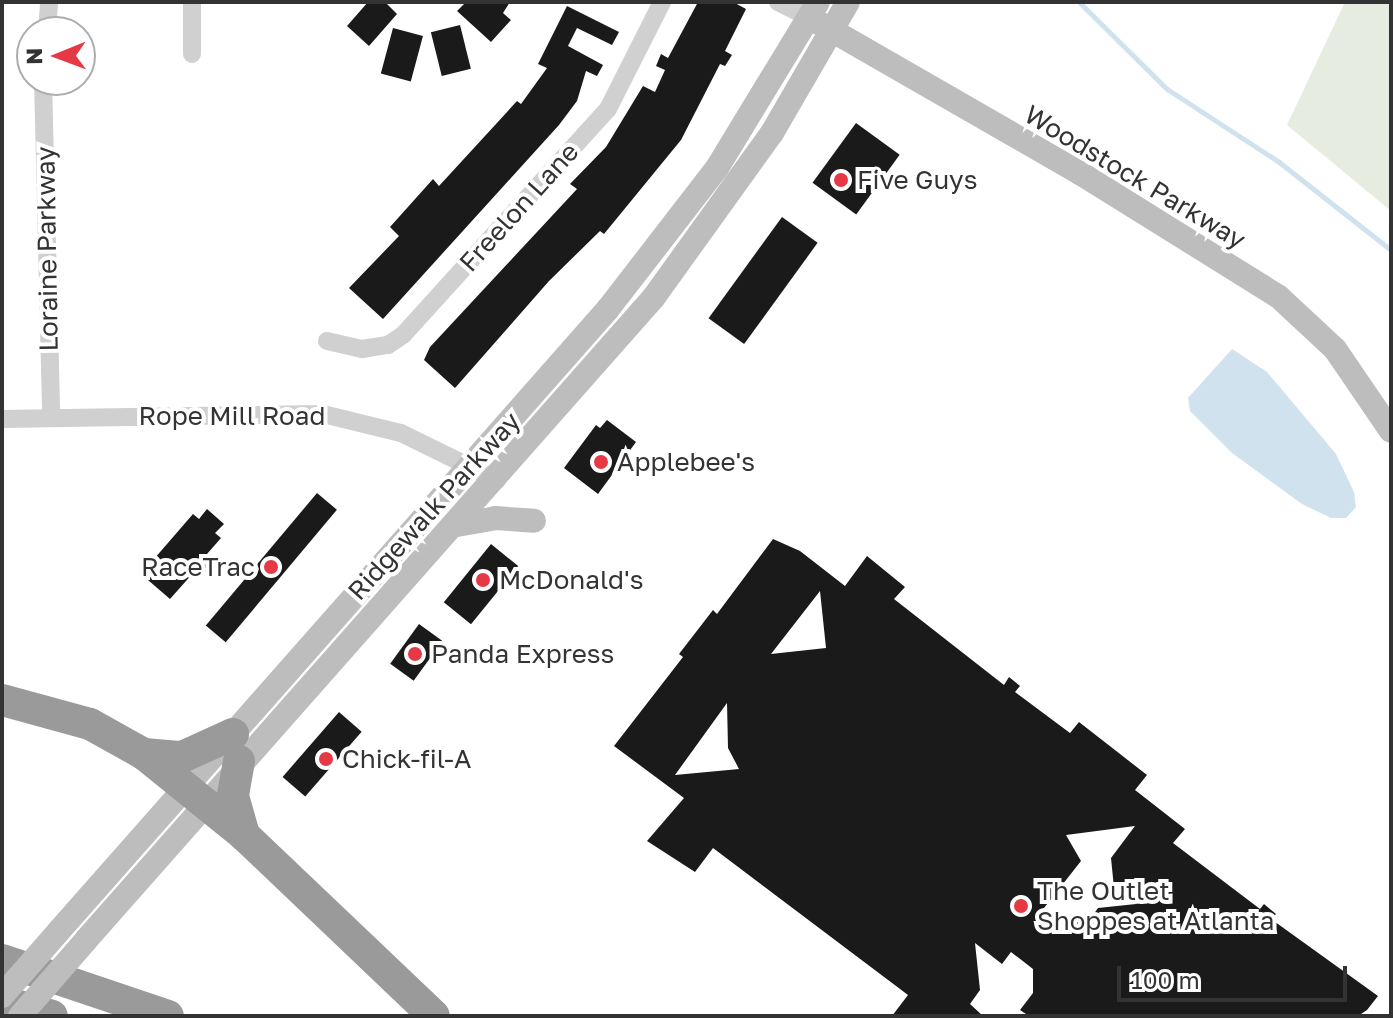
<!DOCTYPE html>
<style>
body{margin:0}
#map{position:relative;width:1393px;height:1018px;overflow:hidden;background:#fff;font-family:"Golos Text",sans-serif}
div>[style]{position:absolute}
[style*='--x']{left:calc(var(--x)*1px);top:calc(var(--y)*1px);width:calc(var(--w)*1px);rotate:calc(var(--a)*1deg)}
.green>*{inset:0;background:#e6ecdf}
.water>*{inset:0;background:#cfe2ee}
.stream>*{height:5px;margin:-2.5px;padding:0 2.5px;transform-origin:2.5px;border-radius:2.5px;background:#cfe2ee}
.building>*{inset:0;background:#1a1a1a;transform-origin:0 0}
.street>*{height:18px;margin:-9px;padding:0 9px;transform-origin:9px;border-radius:9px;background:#d0d0d0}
.secondary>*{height:24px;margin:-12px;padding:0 12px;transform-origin:12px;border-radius:12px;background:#bdbdbd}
.highway>*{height:32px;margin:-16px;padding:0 16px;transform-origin:16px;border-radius:16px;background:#9a9a9a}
.secondary-bridge>*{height:24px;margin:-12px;padding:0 12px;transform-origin:12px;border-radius:12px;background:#bdbdbd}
.dots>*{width:22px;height:22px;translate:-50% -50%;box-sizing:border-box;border:4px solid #fff;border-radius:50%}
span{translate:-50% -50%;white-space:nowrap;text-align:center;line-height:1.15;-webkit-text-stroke:8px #fff;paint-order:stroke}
.street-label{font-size:26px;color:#333}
.poi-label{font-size:26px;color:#333}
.left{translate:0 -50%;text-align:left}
.right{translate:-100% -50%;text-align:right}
.frame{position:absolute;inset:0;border:4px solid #333;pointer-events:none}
.north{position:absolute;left:16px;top:16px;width:80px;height:80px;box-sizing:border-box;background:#fff;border:2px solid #adadad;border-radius:50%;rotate:269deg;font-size:22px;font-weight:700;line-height:32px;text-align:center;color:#333}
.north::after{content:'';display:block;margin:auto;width:28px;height:36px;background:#e63946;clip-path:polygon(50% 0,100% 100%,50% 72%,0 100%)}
.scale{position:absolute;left:1117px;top:966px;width:230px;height:36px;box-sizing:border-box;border:4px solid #333;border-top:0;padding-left:10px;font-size:24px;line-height:28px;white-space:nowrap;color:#333;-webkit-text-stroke:6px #fff;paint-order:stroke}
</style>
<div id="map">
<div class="green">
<i style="clip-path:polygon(1345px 2px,1391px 2px,1391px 211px,1287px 125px)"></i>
</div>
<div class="water">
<i style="clip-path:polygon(1232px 349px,1267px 372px,1336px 454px,1354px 492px,1356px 507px,1346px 518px,1331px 518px,1302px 504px,1232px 453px,1190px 411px,1188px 398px)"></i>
</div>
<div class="stream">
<i style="--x:1079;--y:2;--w:124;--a:44.7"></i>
<i style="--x:1167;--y:89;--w:134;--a:33.1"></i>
<i style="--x:1279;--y:162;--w:142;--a:38.2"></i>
</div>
<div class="building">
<i style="clip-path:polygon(368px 2px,385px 2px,397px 14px,369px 46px,347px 26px)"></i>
<i style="clip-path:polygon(466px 2px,510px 2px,503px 13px,511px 20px,491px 42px,457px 11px)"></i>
<i style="clip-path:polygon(698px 2px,733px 2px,746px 9px,725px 51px,732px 55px,725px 66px,720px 64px,681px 140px,604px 234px,600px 231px,549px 281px,455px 388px,424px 360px,430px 347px,577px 189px,570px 184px,606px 147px,643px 86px,655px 92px,665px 70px,656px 66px,661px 54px,668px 58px)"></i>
<i style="clip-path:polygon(567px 6px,619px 32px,612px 45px,577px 28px,568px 46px,603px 65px,597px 76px,586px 71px,577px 101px,559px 125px,383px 319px,349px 288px,399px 236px,390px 227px,433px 179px,439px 186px,517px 101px,521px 104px,547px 68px,538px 64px)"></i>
<i style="left:460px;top:25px;width:45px;height:30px;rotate:76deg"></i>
<i style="left:393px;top:28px;width:31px;height:47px;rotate:15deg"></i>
<i style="left:856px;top:123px;width:54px;height:74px;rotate:36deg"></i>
<i style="left:782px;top:217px;width:44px;height:125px;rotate:36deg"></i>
<i style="clip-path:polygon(607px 420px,636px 442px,598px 494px,564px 468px,596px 425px,600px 428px)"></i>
<i style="left:317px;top:493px;width:26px;height:173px;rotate:40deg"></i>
<i style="clip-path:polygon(207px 509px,224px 524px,215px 533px,221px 538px,207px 554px,215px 561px,200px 577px,194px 572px,170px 599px,141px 574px,193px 514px,199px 519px)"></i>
<i style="clip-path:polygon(evenodd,773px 539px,800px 551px,845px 586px,867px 556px,905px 587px,894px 599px,1004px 685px,1009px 677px,1020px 686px,1015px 692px,1070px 733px,1079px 722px,1147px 775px,1135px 790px,1185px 829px,1173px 843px,1260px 909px,1264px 904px,1276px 914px,1271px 919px,1378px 996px,1367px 1010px,1358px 1016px,1029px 1016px,1020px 1010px,1033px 993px,1033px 969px,1011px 952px,1002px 964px,975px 943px,980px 990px,970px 1004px,983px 1016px,892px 1016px,908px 995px,713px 848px,695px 872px,647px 841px,684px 798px,614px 746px,683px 657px,679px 654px,713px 610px,717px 614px,773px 539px,820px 591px,826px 648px,771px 654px,820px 591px,773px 539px,727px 703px,728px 748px,739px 769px,675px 775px,727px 703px,773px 539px,1135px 826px,1111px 858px,1114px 888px,1136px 904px,1098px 908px,1091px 918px,1066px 925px,1044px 908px,1081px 861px,1066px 835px,1135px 826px)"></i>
<i style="left:491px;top:544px;width:35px;height:75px;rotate:39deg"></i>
<i style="left:419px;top:624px;width:29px;height:49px;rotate:36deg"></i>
<i style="left:339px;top:712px;width:30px;height:86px;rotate:41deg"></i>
</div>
<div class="street">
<i style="--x:192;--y:2;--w:52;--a:90"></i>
<i style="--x:778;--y:2;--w:36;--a:27"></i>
<i style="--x:47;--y:32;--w:30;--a:-86"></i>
<i style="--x:43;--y:80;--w:338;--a:88.6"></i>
<i style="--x:327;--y:341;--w:36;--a:13"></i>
<i style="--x:362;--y:349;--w:26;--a:-9"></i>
<i style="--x:388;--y:345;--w:18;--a:-34"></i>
<i style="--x:403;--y:335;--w:305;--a:-47.8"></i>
<i style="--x:608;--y:109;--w:120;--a:-63.2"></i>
<i style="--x:2;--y:419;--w:321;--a:-0.9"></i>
<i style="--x:323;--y:414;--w:80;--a:13.7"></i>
<i style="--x:401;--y:433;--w:107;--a:26.1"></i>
</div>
<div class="secondary">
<i style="--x:819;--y:23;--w:301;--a:29.9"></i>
<i style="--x:1080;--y:173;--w:234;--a:31.9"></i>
<i style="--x:1279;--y:297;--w:76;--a:42.9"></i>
<i style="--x:1335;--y:349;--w:99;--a:55.7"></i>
<i style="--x:457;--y:525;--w:39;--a:-10"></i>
<i style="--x:495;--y:518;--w:39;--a:4"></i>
<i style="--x:58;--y:932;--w:831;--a:-48.56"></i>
<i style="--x:608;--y:309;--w:178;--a:-52.3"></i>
<i style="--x:717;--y:168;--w:194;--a:-58.7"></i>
<i style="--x:86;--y:940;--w:858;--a:-48.54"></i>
<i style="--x:654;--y:297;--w:202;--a:-54.3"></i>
<i style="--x:772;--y:133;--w:151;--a:-59.9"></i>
</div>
<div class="highway">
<i style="--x:2;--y:700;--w:91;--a:15.3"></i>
<i style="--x:90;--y:724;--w:62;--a:29.1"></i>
<i style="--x:144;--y:754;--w:129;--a:39"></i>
<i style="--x:244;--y:835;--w:262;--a:43.6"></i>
<i style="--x:144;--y:754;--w:38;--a:5"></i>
<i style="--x:182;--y:757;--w:56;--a:-24.3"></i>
<i style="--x:239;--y:761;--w:36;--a:100"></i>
<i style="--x:233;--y:796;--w:41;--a:74.2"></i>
<i style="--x:2;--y:960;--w:175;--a:18.6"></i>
<i style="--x:2;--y:1001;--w:52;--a:16.7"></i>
</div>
<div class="secondary-bridge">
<i style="--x:2;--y:996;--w:85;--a:-48.8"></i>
<i style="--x:20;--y:1016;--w:101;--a:-49"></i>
</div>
<div class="dots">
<i style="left:841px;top:180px;background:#e63946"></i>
<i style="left:601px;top:462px;background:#e63946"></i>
<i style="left:271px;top:567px;background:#e63946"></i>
<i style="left:483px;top:580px;background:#e63946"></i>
<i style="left:415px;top:654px;background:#e63946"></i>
<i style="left:326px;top:759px;background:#e63946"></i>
<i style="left:1021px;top:906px;background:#e63946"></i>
</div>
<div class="street-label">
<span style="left:1135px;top:177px;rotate:31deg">Woodstock Parkway</span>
<span style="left:519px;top:207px;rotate:-48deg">Freelon Lane</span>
<span style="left:47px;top:249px;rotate:-91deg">Loraine Parkway</span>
<span style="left:232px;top:416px">Rope Mill Road</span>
<span style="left:434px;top:506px;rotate:-48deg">Ridgewalk Parkway</span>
</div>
<div class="poi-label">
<span class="left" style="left:857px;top:180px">Five Guys</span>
<span class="left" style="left:617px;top:462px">Applebee's</span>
<span class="right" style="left:255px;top:567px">RaceTrac</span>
<span class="left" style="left:499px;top:580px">McDonald's</span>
<span class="left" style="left:431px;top:654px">Panda Express</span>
<span class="left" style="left:342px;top:759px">Chick-fil-A</span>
<span class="left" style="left:1037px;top:906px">The Outlet<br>Shoppes at Atlanta</span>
</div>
<div class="frame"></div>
<div class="north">N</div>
<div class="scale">100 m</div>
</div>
